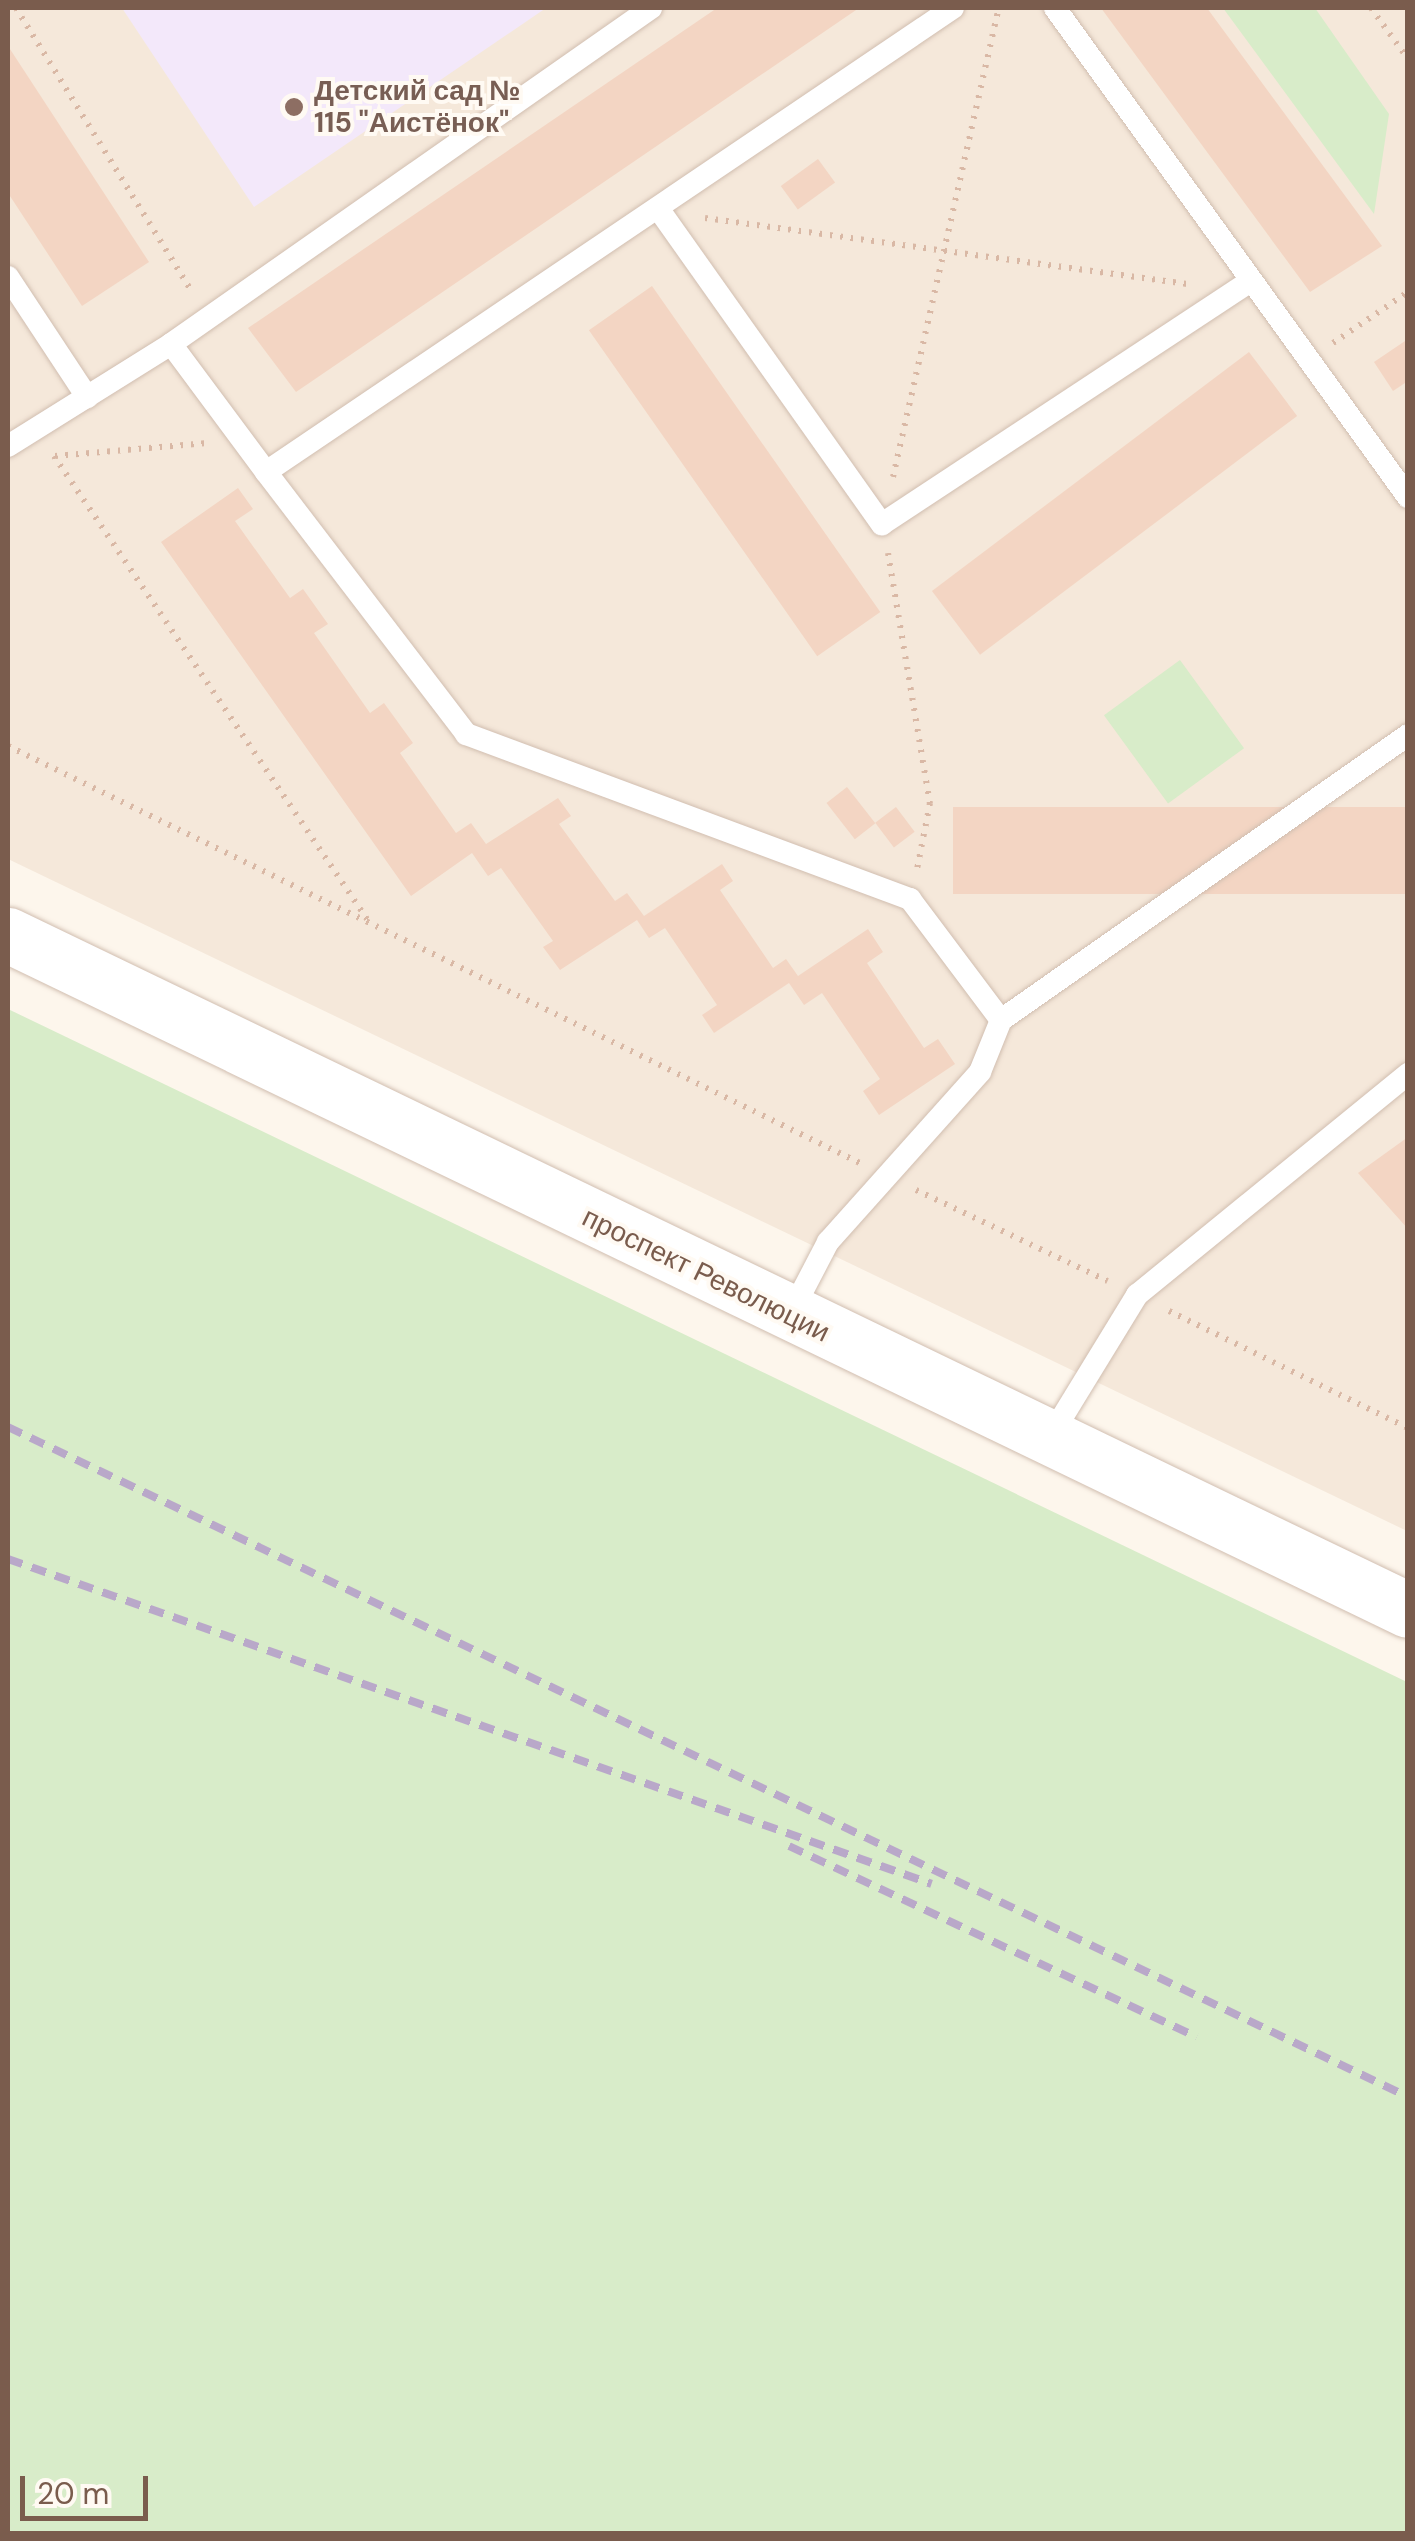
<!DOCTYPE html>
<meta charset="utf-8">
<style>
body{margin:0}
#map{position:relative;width:1415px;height:2541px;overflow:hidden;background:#fdf6ec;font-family:"DM Sans",sans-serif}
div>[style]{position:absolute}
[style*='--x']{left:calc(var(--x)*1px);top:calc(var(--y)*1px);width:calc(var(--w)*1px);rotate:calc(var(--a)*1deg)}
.residential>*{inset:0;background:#f5e8da}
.education>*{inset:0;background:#f3e8fa}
.green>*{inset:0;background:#d8ecc9;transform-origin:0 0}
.building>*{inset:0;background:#f3d5c3;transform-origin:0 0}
.path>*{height:6px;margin-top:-3px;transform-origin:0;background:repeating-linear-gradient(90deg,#d9b8a5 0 2.5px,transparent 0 10.5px)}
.roads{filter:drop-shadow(0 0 2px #d1beb0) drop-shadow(0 0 2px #d1beb0)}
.service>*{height:22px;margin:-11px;padding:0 11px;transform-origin:11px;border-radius:11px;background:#fff}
.secondary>*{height:55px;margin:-27.5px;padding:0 27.5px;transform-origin:27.5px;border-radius:27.5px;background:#fff}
.rail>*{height:8px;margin-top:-4px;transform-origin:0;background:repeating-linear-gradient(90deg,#b9a8c9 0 15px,transparent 0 25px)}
.dots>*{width:28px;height:28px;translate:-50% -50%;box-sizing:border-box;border:5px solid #fffaf3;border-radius:50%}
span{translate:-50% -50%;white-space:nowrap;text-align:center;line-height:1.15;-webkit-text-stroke:8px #fffaf3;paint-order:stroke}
.education-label{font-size:28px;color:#785e54;font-weight:700}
.left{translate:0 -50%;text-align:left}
.street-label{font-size:28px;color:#7a5c4d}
.frame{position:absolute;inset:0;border:10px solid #7a5c4d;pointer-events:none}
.scale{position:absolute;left:20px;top:2476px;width:128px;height:45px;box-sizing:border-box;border:5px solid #7a5c4d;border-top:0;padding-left:12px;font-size:30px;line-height:35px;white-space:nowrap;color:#7a5c4d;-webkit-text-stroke:8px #fffaf3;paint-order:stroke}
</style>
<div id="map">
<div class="residential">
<i style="clip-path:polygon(8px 8px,1407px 8px,1407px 1531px,8px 859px)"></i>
</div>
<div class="education">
<i style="clip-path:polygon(122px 8px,546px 8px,254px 207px)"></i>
</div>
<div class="green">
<i style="clip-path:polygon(1223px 8px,1315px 8px,1389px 114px,1374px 214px)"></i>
<i style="left:1180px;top:660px;width:109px;height:94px;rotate:54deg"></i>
<i style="clip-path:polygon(8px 1009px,1407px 1682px,1407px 2533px,8px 2533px)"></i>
</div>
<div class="building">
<i style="clip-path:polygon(717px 8px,859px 8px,296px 392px,248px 328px)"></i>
<i style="clip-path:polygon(1101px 8px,1207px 8px,1382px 246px,1310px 292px)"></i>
<i style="clip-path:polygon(8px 46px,149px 262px,82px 306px,8px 193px)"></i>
<i style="left:818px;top:159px;width:29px;height:46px;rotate:54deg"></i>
<i style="left:652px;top:286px;width:398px;height:77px;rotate:55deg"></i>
<i style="clip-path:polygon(1408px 339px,1408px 381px,1393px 391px,1374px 362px)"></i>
<i style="left:1249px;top:352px;width:80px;height:397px;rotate:53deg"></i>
<i style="clip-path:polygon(238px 488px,253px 509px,235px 521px,290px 598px,303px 589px,328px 624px,314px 633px,370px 713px,384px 703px,413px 743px,400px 753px,456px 833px,471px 823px,486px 844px,558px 798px,571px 816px,559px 824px,615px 901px,627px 893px,644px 916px,722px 864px,733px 881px,720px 890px,773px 968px,786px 959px,798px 976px,868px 929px,883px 952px,867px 963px,924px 1048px,938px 1039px,955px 1064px,879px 1115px,863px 1091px,880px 1079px,822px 993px,804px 1005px,789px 983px,714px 1033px,702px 1015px,717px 1005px,665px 928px,649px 938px,637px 920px,560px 970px,543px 947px,553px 941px,501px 868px,488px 876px,472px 853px,411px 896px,161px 542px)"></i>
<i style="left:847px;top:787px;width:46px;height:26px;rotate:52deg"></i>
<i style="left:896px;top:807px;width:31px;height:26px;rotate:53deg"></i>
<i style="left:1408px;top:807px;width:87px;height:455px;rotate:90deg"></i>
<i style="clip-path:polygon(1408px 1137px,1408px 1229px,1358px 1173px)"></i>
</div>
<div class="path">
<i style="--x:16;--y:8;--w:332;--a:58.2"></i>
<i style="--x:1371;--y:8;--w:63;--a:54"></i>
<i style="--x:705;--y:218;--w:487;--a:7.8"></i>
<i style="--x:1333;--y:343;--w:91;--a:-34.2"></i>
<i style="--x:54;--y:456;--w:562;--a:55.94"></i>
<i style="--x:55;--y:456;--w:153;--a:-4.9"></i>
<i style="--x:893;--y:477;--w:481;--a:-77.3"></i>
<i style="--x:888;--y:553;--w:254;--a:80.5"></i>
<i style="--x:930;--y:803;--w:67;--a:101.1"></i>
<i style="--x:8;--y:746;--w:949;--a:26.08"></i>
<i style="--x:916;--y:1190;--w:212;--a:25.4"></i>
<i style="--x:1169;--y:1311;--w:266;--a:26.1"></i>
</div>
<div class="roads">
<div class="service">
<i style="--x:1055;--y:8;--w:603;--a:54.18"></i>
<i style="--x:660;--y:211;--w:384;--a:54.7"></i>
<i style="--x:882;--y:524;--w:440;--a:-33.4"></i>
<i style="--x:8;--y:277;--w:144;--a:56.6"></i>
<i style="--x:171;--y:344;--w:159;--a:53.4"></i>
<i style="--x:266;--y:472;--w:829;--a:-34.04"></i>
<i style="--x:8;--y:446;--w:192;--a:-32"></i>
<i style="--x:171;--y:344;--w:586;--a:-34.99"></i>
<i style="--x:266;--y:472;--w:330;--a:52.6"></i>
<i style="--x:466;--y:734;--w:474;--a:20.4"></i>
<i style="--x:910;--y:899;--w:151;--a:53.1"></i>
<i style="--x:1001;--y:1020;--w:56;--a:112"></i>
<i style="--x:980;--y:1072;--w:228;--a:131.8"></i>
<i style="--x:828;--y:1242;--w:82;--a:117.5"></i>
<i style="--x:1001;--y:1020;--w:497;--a:-35"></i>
<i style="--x:1050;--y:1437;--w:167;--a:-58.5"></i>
<i style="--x:1137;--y:1295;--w:350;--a:-39.2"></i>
</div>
<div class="secondary">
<i style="--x:8;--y:935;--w:1554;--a:25.74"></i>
</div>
</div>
<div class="rail">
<i style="--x:8;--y:1427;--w:1552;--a:25.57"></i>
<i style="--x:8;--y:1559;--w:979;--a:19.38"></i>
<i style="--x:789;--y:1846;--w:450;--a:25.1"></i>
</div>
<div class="dots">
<i style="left:294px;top:107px;background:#8d6e63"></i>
</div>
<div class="education-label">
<span class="left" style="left:314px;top:107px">Детский сад №<br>115 "Аистёнок"</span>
</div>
<div class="street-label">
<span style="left:706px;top:1275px;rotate:26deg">проспект Революции</span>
</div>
<div class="frame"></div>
<div class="scale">20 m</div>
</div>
